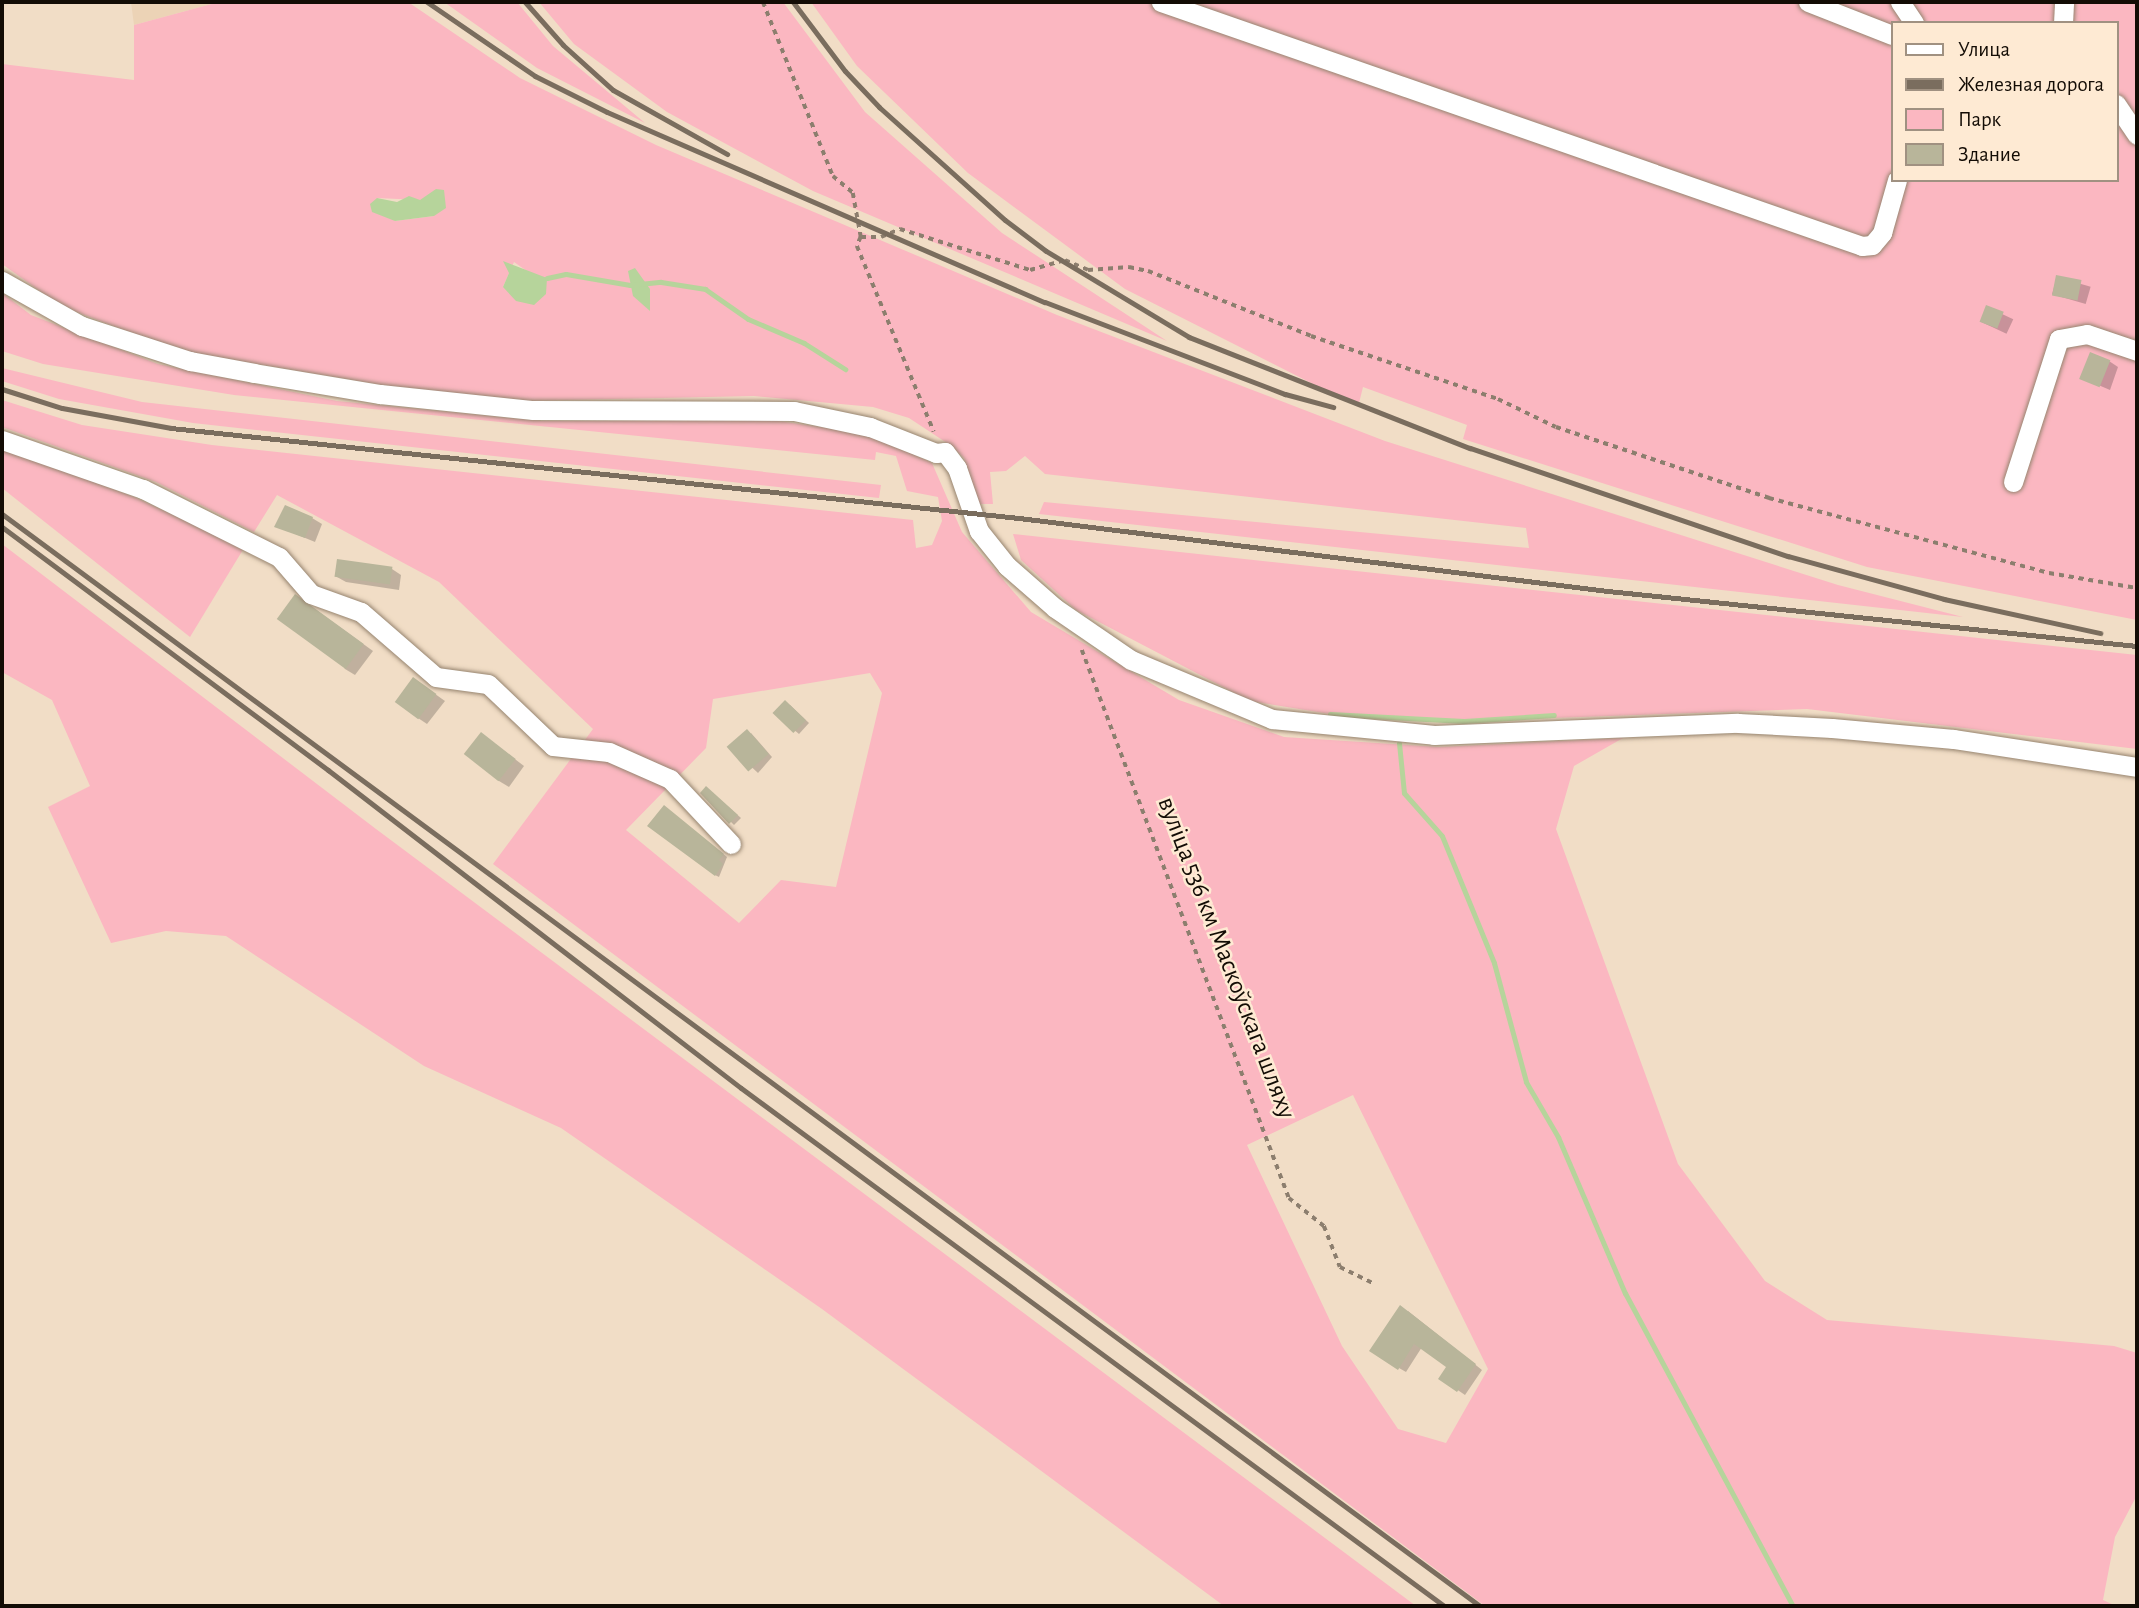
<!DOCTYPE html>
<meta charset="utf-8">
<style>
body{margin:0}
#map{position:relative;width:2139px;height:1608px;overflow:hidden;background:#f1ddc6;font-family:"Alegreya Sans",sans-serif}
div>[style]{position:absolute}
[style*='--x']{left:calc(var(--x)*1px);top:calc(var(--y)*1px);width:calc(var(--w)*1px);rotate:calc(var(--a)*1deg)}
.built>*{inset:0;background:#ecd3b6}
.green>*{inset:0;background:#fbb7c1}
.water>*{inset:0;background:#b6d49b}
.shadow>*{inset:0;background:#0003;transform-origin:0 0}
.stream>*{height:5px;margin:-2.5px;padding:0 2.5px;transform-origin:2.5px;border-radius:2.5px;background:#b6d49b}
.building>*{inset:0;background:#b8b59a;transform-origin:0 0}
.path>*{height:3.5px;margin-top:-1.75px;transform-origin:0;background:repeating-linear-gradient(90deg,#8c7e6e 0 5px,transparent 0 10px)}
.roads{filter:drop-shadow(0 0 2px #96846f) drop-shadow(0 0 2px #96846f)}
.minor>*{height:19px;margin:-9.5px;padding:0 9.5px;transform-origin:9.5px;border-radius:9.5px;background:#fff}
.rail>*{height:5px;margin:-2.5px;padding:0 2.5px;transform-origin:2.5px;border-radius:2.5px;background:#7a6d5e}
span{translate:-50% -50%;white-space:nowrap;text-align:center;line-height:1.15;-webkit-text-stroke:5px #feead3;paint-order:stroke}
.street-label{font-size:26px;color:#130c05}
.frame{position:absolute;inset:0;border:4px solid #130c05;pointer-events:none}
.legend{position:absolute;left:1891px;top:21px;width:228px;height:161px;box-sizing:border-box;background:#feead3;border:2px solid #a09181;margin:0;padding:9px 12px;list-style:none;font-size:21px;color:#130c05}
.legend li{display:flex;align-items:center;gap:14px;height:35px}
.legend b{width:35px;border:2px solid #a09181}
</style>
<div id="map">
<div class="built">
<i style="clip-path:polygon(131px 2px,219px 2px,134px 25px)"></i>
</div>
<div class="green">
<i style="clip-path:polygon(evenodd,219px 2px,408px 2px,520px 78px,656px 145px,1057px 315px,1385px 441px,1838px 585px,1963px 617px,1039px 514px,1044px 502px,1529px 548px,1526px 528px,1045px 474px,1025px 456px,1006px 471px,990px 472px,993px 504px,979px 504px,964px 458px,950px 445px,909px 418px,873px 407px,754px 396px,519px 401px,394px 387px,179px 351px,61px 306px,2px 264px,2px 64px,134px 80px,134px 25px,219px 2px,377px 198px,420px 200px,434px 216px,395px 221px,377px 198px,219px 2px,514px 262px,531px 274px,546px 278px,503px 287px,514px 262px)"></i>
<i style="clip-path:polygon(444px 2px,517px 2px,553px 46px,645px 123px,537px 68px)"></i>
<i style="clip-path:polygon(539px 2px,783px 2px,865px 112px,1002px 233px,1167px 341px,813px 191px,667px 112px,574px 44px)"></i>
<i style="clip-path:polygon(evenodd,811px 2px,2137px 2px,2137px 620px,1867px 567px,1463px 439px,1467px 425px,1363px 387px,1359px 403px,1327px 391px,1125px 289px,968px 173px,857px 66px,811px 2px,1892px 23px,2116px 23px,2116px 180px,1892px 180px,1892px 23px)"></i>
<i style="clip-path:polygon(evenodd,2px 293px,31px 315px,158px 364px,337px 401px,542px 421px,771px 420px,870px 434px,932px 463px,962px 532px,1031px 612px,1179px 700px,1284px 737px,1439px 747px,1623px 738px,1574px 766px,1556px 829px,1678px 1164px,1765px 1281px,1827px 1320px,2114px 1346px,2137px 1353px,2137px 1495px,2115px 1537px,2103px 1600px,2116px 1606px,1485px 1606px,493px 864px,593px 729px,439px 582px,277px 495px,254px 532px,156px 482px,2px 427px,2px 400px,82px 425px,212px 445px,913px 520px,916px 548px,932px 545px,942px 521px,938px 497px,907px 491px,896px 456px,876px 452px,875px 460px,234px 395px,43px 364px,2px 351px,2px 293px,870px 673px,882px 693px,836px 887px,781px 880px,739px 923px,626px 830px,706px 748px,713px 699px,870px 673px,2px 293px,1353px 1095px,1488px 1369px,1446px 1443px,1398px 1429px,1342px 1346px,1247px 1145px,1353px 1095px)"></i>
<i style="clip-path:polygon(2px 368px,142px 402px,881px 485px,879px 498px,193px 423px,59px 399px,2px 381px)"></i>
<i style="clip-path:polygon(2px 448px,134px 497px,244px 548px,190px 637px,2px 488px)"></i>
<i style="clip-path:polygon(1013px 534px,2137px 655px,2137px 749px,1807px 709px,1464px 721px,1330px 714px,1250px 701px,1076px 610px,1021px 560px)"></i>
<i style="clip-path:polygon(2px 544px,376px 829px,1416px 1606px,1224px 1606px,822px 1309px,561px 1128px,424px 1066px,226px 936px,166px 931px,111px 943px,48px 807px,90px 786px,52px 700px,2px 672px)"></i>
</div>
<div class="water">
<i style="clip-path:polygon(436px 189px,444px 190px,446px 208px,434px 216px,395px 221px,372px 212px,370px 204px,377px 198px,397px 202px,409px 196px,420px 200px)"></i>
<i style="clip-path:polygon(503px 261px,547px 278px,546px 294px,534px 305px,516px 301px,503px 287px,509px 273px)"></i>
<i style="clip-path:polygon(635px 268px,650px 289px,650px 311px,633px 296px,628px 271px)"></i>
</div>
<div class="shadow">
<i style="left:2057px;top:277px;width:35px;height:18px;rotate:16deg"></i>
<i style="left:1987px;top:307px;width:29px;height:16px;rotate:25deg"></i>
<i style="clip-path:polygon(2109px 361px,2118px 367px,2110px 390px,2082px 378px)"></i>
<i style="clip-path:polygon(312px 518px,322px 524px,315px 542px,276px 526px)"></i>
<i style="clip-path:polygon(339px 561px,392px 569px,401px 575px,399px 590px,346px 582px,337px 577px)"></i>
<i style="clip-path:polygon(305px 602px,373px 651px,355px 675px,345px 669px)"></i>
<i style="clip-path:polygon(414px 679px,445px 701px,427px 724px,418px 718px)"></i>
<i style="clip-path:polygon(790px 705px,809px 723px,799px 734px,775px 714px)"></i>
<i style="clip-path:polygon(751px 733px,772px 757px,758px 773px,731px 748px)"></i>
<i style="clip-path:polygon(482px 734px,524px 766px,509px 787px,499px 781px)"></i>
<i style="clip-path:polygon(707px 788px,741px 818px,734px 825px,702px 793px)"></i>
<i style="clip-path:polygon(668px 810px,727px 857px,719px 877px,715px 875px)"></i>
<i style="clip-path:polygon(1408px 1311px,1482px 1370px,1465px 1395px,1440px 1378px,1448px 1366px,1422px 1347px,1406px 1372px,1399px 1368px)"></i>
</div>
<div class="stream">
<i style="--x:547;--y:278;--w:19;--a:-12"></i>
<i style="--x:566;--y:274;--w:65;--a:9.8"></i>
<i style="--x:630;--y:285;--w:31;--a:-6"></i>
<i style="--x:661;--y:282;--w:45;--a:9"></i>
<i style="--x:705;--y:289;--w:52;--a:34.9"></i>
<i style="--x:748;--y:319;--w:61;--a:23.2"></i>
<i style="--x:804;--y:343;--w:49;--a:32.4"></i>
<i style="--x:1330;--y:714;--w:134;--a:3"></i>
<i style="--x:1464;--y:721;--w:90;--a:-3.8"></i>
<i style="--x:1399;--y:743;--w:50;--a:84.3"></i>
<i style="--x:1404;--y:793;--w:57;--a:48.5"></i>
<i style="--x:1442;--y:836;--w:137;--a:67.7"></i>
<i style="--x:1494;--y:963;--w:123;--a:74.9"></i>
<i style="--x:1526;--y:1082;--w:64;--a:59.8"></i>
<i style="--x:1558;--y:1137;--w:170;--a:66.8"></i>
<i style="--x:1625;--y:1293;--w:355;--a:61.8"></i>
</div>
<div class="building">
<i style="left:2056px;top:275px;width:26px;height:21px;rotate:11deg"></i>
<i style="left:1986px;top:305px;width:19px;height:18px;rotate:21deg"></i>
<i style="left:2090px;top:352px;width:22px;height:29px;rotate:22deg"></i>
<i style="clip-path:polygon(285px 505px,313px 517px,305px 538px,274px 527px)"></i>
<i style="left:337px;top:559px;width:56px;height:18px;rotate:8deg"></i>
<i style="left:295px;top:594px;width:85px;height:31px;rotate:36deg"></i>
<i style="left:413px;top:677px;width:29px;height:31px;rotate:36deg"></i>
<i style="left:785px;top:700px;width:29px;height:18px;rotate:44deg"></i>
<i style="left:747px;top:729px;width:33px;height:27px;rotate:49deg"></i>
<i style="left:481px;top:732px;width:44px;height:28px;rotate:38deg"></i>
<i style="clip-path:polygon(706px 786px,738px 815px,729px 824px,700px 793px)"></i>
<i style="clip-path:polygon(664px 805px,724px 854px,719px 860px,723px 864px,715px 876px,647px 826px)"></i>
<i style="clip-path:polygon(1400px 1305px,1476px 1364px,1457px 1392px,1438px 1379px,1446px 1367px,1414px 1344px,1398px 1370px,1369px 1351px)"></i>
</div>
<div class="path">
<i style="--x:763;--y:2;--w:188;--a:68.1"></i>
<i style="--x:833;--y:176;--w:26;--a:40"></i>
<i style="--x:853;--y:193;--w:45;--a:79.7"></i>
<i style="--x:861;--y:237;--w:10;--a:114"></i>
<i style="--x:857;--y:246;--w:201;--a:67.5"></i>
<i style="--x:861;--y:237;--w:20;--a:0"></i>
<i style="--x:881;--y:237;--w:21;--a:-23"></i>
<i style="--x:900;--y:229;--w:136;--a:17.5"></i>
<i style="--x:1030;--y:270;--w:36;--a:-16"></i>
<i style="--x:1065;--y:260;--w:25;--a:23"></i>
<i style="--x:1088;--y:270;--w:41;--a:-4.2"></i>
<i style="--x:1129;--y:267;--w:19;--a:12"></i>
<i style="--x:1148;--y:271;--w:175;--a:21.7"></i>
<i style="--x:1311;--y:336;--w:197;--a:18.6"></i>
<i style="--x:1498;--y:399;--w:64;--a:25.8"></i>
<i style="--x:1556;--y:427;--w:225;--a:18.4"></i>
<i style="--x:1769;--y:498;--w:290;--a:15"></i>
<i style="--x:2049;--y:573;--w:89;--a:9.7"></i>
<i style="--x:1082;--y:650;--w:586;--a:69.31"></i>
<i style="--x:1289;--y:1198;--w:45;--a:38.7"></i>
<i style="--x:1324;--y:1226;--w:44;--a:68.7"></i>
<i style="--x:1340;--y:1267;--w:37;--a:26"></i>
</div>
<div class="roads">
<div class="minor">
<i style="--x:1161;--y:2;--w:742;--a:19.19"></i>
<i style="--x:1862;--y:246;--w:10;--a:-6"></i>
<i style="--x:1872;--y:245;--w:16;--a:-50"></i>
<i style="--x:1882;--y:233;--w:55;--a:-74.2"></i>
<i style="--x:1808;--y:2;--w:90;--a:21.4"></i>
<i style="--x:1900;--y:2;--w:25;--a:56"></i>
<i style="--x:2063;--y:23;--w:21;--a:-87"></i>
<i style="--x:2116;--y:104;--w:37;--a:56"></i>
<i style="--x:2;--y:281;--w:92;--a:29.4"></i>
<i style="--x:82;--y:326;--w:114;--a:18"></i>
<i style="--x:190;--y:361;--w:65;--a:10.6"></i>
<i style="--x:254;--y:373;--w:128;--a:9.5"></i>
<i style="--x:380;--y:394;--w:154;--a:6"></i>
<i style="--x:533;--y:410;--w:261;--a:0.2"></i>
<i style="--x:794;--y:411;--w:78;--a:11.9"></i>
<i style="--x:870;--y:427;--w:71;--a:21.5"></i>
<i style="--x:936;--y:453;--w:9;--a:-6"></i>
<i style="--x:945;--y:452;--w:20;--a:53"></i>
<i style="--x:957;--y:468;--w:67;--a:70.8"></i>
<i style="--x:979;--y:531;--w:45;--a:51.3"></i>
<i style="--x:1007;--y:566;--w:64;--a:41.2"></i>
<i style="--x:1055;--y:608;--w:92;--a:34.4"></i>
<i style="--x:1131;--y:660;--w:153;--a:22.7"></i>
<i style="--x:1272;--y:719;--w:163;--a:5.6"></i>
<i style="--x:1434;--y:735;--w:304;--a:-2.3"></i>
<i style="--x:1738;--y:723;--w:94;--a:3"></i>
<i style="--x:1832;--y:728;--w:122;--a:5.2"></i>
<i style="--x:1954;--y:739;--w:185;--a:8.7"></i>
<i style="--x:2;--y:440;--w:149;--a:19.2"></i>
<i style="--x:143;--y:489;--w:152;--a:26.6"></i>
<i style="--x:279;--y:557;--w:49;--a:49.1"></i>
<i style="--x:311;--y:594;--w:53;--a:19.8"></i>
<i style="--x:361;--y:612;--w:99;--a:40.9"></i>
<i style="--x:436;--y:677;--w:52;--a:7.7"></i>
<i style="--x:488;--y:684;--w:90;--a:43.6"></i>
<i style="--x:553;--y:746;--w:56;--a:6.1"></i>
<i style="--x:609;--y:752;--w:67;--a:23.9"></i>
<i style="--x:670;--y:779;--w:89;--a:46.8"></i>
<i style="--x:2013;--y:482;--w:150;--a:-72.2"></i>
<i style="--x:2059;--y:339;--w:28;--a:-10"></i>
<i style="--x:2087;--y:334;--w:53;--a:18.8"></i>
</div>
</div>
<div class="rail">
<i style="--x:427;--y:2;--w:131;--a:34.4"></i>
<i style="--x:535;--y:76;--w:80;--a:26.6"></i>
<i style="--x:607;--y:112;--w:477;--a:23.5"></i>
<i style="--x:1045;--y:302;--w:257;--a:21"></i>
<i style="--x:1285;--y:394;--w:50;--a:15.2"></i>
<i style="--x:525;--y:2;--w:57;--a:48.5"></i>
<i style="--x:563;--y:45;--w:67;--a:42"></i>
<i style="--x:613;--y:90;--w:131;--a:29.3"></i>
<i style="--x:793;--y:2;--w:86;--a:53"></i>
<i style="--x:845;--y:71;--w:50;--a:46.6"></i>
<i style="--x:879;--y:107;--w:169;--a:41.9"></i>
<i style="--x:1005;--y:220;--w:51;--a:37.1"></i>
<i style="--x:1046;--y:251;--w:167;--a:31"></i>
<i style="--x:1189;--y:337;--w:302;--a:21.6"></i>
<i style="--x:1470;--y:448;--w:336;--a:18.8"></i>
<i style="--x:1788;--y:556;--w:162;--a:15.4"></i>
<i style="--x:1944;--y:599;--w:160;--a:12.3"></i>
<i style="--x:2;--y:389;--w:63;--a:17.6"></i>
<i style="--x:62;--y:408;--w:111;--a:10.4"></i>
<i style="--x:171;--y:428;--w:853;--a:6.06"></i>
<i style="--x:1019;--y:518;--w:594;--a:7.07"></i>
<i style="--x:1608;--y:591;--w:532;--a:5.94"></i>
<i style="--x:2;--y:514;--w:1838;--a:36.46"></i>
<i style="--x:2;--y:527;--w:407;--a:36.7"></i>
<i style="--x:328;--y:770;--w:521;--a:37.6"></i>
<i style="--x:741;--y:1088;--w:873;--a:36.38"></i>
</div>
<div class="street-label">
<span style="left:1226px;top:958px;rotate:69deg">вуліца 536 км Маскоўскага шляху</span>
</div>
<div class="frame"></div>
<ul class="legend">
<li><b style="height:9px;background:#fff"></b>Улица</li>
<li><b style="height:9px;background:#7a6d5e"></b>Железная дорога</li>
<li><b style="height:19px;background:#fbb7c1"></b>Парк</li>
<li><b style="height:19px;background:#b8b59a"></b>Здание</li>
</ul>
</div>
